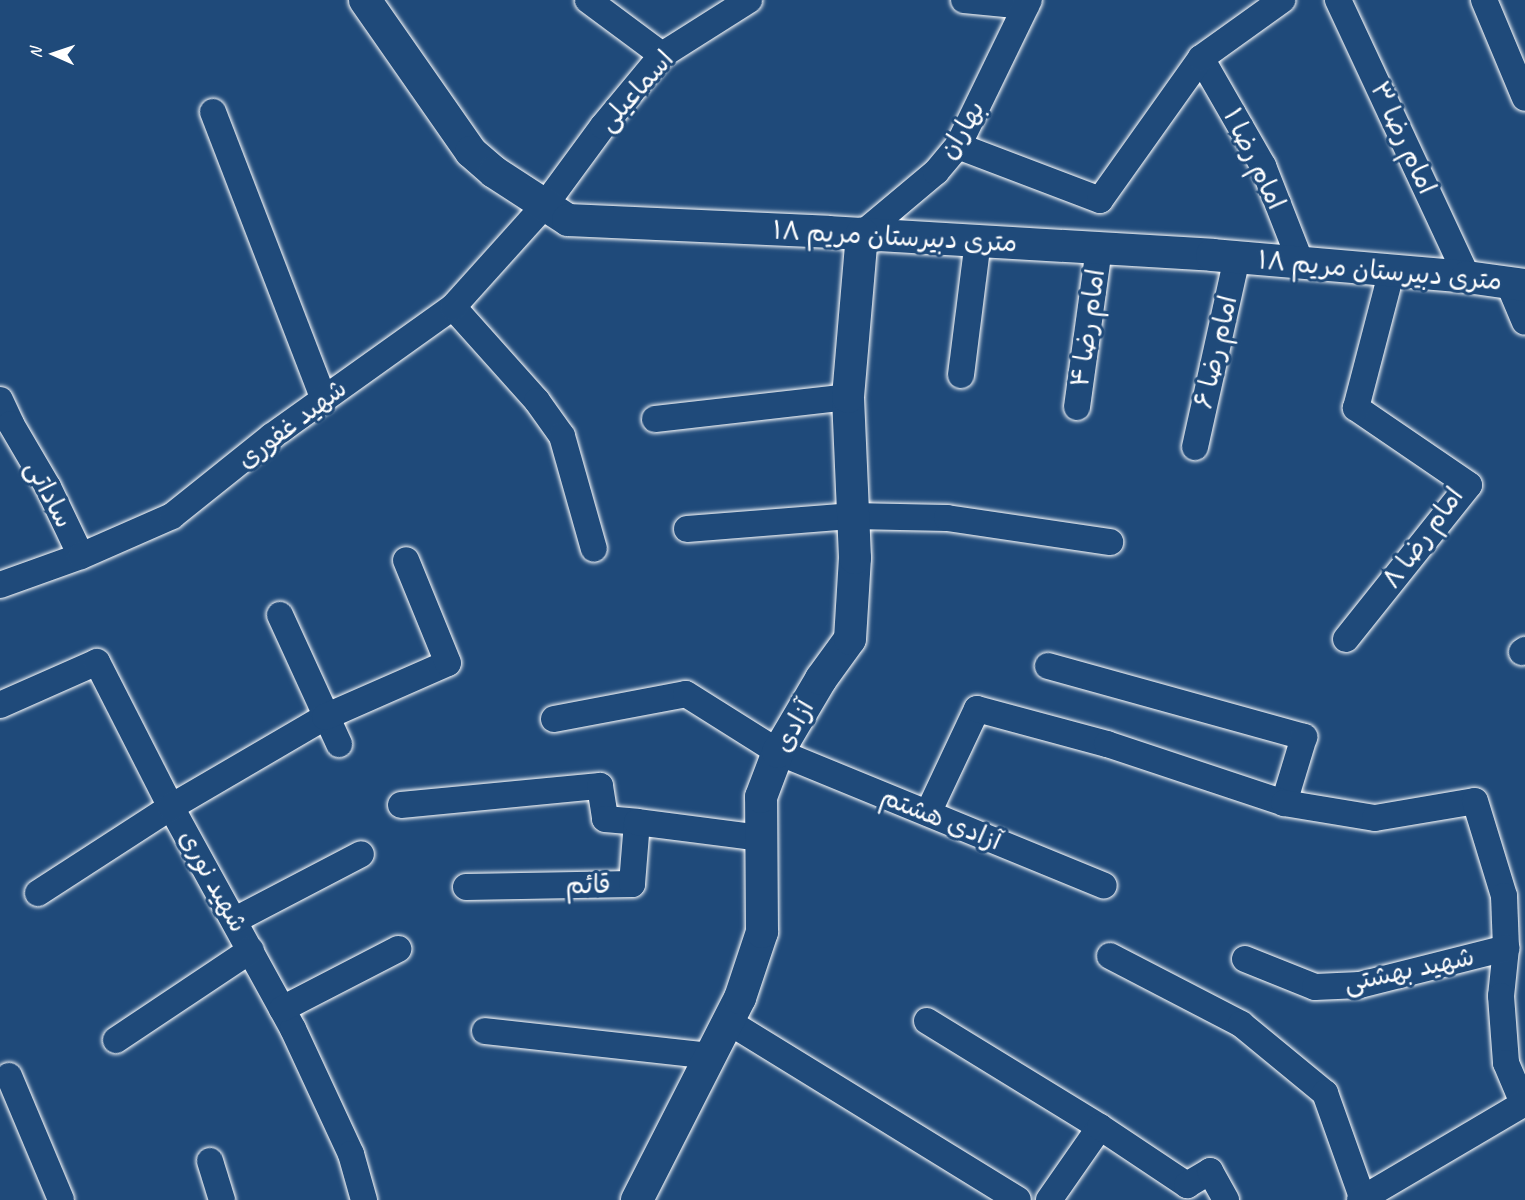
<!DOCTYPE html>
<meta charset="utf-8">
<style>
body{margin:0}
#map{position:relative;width:1525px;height:1200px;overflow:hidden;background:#1f4a7a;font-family:Caveat,"Playpen Sans Arabic",sans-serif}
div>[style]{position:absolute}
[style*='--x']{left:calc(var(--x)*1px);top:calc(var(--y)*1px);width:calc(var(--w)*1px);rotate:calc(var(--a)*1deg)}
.roads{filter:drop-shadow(0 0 2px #fff) drop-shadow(0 0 2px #fff)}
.minor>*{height:26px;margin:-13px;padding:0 13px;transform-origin:13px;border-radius:13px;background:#1f4a7a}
.tertiary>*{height:32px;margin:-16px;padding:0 16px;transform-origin:16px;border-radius:16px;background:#1f4a7a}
span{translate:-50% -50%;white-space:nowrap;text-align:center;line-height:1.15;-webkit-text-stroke:6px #1f4a7a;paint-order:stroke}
.street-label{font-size:26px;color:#fff}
.north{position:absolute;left:24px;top:24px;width:60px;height:60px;-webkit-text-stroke:4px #1f4a7a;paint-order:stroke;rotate:273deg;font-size:16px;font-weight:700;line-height:24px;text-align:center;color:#fff}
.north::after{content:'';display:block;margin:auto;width:21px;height:27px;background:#fff;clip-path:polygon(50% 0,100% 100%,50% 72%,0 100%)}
</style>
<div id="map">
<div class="roads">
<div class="minor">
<i style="--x:588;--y:0;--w:92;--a:36.6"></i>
<i style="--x:964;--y:0;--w:62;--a:5.5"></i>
<i style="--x:1338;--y:0;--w:306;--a:65"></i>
<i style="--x:1484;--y:0;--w:106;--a:67.3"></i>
<i style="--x:1201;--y:58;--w:125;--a:60.1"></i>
<i style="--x:1263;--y:166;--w:104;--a:68.6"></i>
<i style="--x:213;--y:112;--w:308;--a:68.9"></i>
<i style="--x:958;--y:146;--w:152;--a:20.8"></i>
<i style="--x:1100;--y:200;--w:174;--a:-54.6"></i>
<i style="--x:1201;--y:58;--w:100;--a:-35.6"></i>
<i style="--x:862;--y:234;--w:97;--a:-40"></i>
<i style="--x:936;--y:172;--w:34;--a:-50"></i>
<i style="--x:958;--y:146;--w:162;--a:-64.1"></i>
<i style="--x:1508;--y:282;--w:43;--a:67"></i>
<i style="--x:453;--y:307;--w:126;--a:48.2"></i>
<i style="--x:537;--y:401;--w:43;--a:54.5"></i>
<i style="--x:562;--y:436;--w:117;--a:74.2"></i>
<i style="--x:961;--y:375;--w:135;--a:-82.8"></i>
<i style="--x:0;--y:400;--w:26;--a:65"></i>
<i style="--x:11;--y:424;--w:73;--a:59.6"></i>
<i style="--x:48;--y:487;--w:76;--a:64.4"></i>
<i style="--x:1077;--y:407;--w:160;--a:-82.1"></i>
<i style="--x:655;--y:419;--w:194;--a:-6.5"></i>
<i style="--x:1195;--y:447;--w:194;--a:-77.5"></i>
<i style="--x:687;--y:529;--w:167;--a:-4.5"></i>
<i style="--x:853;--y:516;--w:94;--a:1.2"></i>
<i style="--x:947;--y:518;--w:165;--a:8.4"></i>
<i style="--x:0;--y:585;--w:86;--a:-19.7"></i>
<i style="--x:81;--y:556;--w:99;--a:-23.7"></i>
<i style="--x:172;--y:516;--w:128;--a:-38.7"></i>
<i style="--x:272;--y:436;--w:222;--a:-35.5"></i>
<i style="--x:453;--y:307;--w:137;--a:-48"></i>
<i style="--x:545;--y:205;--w:98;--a:-53.7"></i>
<i style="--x:603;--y:126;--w:92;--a:-50.3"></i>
<i style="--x:662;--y:55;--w:103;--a:-32.3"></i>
<i style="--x:280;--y:615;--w:142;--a:65.4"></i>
<i style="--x:1346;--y:639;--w:197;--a:-51.4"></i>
<i style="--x:1469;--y:485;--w:137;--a:-145.7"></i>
<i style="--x:1356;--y:408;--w:143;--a:-75.4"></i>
<i style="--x:1522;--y:652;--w:4;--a:-34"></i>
<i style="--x:1048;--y:666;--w:266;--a:15.5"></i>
<i style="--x:1304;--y:737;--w:69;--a:106.9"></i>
<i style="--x:0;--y:705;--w:106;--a:-23.9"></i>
<i style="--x:97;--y:662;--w:163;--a:63"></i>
<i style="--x:171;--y:807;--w:253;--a:61.2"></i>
<i style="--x:293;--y:1029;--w:138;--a:65.1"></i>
<i style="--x:351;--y:1154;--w:48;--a:74.2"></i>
<i style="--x:554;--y:719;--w:134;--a:-10.7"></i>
<i style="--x:686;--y:694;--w:109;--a:32.2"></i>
<i style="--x:778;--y:752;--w:352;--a:22.3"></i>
<i style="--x:401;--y:805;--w:200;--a:-5.5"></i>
<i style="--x:600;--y:786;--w:33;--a:81"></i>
<i style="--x:605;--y:819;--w:32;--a:5"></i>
<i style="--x:928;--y:813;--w:115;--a:-64.8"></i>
<i style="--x:977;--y:709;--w:135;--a:15.1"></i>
<i style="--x:1107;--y:744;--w:187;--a:18.4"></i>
<i style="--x:1284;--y:803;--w:92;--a:9.4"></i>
<i style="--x:1375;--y:818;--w:101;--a:-9.6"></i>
<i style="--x:1475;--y:801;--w:99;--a:73"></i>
<i style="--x:1504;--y:896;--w:52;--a:87.8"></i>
<i style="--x:1506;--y:948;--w:48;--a:95.9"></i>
<i style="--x:1501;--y:996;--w:67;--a:85.7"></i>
<i style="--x:1506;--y:1063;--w:43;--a:67"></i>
<i style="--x:466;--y:887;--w:166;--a:-1"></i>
<i style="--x:632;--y:884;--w:62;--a:-85.4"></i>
<i style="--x:637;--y:822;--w:124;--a:7.4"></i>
<i style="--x:38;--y:893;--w:158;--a:-32.9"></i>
<i style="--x:171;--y:807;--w:178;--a:-30.3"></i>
<i style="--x:325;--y:717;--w:134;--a:-23.7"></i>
<i style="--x:448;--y:663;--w:111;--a:-112.2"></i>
<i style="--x:235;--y:920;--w:142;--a:-27.6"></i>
<i style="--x:1110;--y:956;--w:148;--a:27.4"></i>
<i style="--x:1241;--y:1024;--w:109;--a:39.4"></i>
<i style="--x:1325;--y:1093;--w:114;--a:70.4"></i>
<i style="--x:1245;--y:959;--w:75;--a:21.8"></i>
<i style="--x:1315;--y:987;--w:45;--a:-2.5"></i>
<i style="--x:1360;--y:985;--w:151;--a:-14.2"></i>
<i style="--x:282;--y:1009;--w:131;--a:-27.3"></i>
<i style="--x:927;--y:1021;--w:203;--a:31.5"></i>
<i style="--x:729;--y:1022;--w:339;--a:31.6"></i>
<i style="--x:485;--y:1031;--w:227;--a:6.3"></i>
<i style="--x:116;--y:1040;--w:162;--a:-33.7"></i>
<i style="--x:9;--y:1076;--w:134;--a:67.2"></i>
<i style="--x:210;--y:1161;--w:41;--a:72.9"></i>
<i style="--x:1049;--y:1200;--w:89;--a:-55.1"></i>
<i style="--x:1100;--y:1127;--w:105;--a:33.7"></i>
<i style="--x:1187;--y:1185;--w:27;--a:-31"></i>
<i style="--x:1210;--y:1171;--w:33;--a:61"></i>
<i style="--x:1360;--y:1200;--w:191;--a:-30.5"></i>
</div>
<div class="tertiary">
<i style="--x:365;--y:0;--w:185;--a:55.1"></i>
<i style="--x:471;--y:152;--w:30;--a:41"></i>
<i style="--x:494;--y:172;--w:88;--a:33"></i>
<i style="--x:568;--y:220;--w:260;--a:2.6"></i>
<i style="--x:828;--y:232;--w:385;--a:3.4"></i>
<i style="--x:1212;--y:255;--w:256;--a:4.9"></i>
<i style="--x:1467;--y:277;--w:59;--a:7.9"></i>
<i style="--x:637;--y:1200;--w:227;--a:-63"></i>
<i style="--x:740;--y:998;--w:70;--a:-71.6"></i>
<i style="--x:762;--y:932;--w:135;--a:-90.4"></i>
<i style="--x:761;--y:797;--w:48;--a:-69.3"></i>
<i style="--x:778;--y:752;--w:85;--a:-59.5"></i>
<i style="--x:821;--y:679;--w:49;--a:-54.1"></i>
<i style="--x:850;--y:639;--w:81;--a:-86.5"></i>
<i style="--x:855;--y:558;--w:161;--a:-92.5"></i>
<i style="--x:848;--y:397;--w:164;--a:-85.1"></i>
</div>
</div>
<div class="street-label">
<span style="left:636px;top:91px;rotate:-48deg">اسماعیلی</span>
<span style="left:962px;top:130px;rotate:-59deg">بهاران</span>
<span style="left:1403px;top:138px;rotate:65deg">امام رضا ۳</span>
<span style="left:1254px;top:159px;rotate:64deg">امام رضا ۱</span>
<span style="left:895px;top:237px;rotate:3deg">۱۸ متری دبیرستان مریم</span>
<span style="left:1380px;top:271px;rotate:5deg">۱۸ متری دبیرستان مریم</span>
<span style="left:1088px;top:328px;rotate:-82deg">امام رضا ۴</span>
<span style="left:1216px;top:352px;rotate:-77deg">امام رضا ۶</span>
<span style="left:292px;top:424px;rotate:-37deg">شهید غفوری</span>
<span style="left:49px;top:494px;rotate:62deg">ساداتی</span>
<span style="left:1423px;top:538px;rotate:-54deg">امام رضا ۸</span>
<span style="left:794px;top:726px;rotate:-61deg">آزادی</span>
<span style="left:941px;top:819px;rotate:22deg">آزادی هشتم</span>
<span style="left:213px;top:881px;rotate:61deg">شهید نوری</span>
<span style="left:588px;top:885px;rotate:-1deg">قائم</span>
<span style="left:1409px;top:970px;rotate:-12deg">شهید بهشتی</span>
</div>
<div class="north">N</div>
</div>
